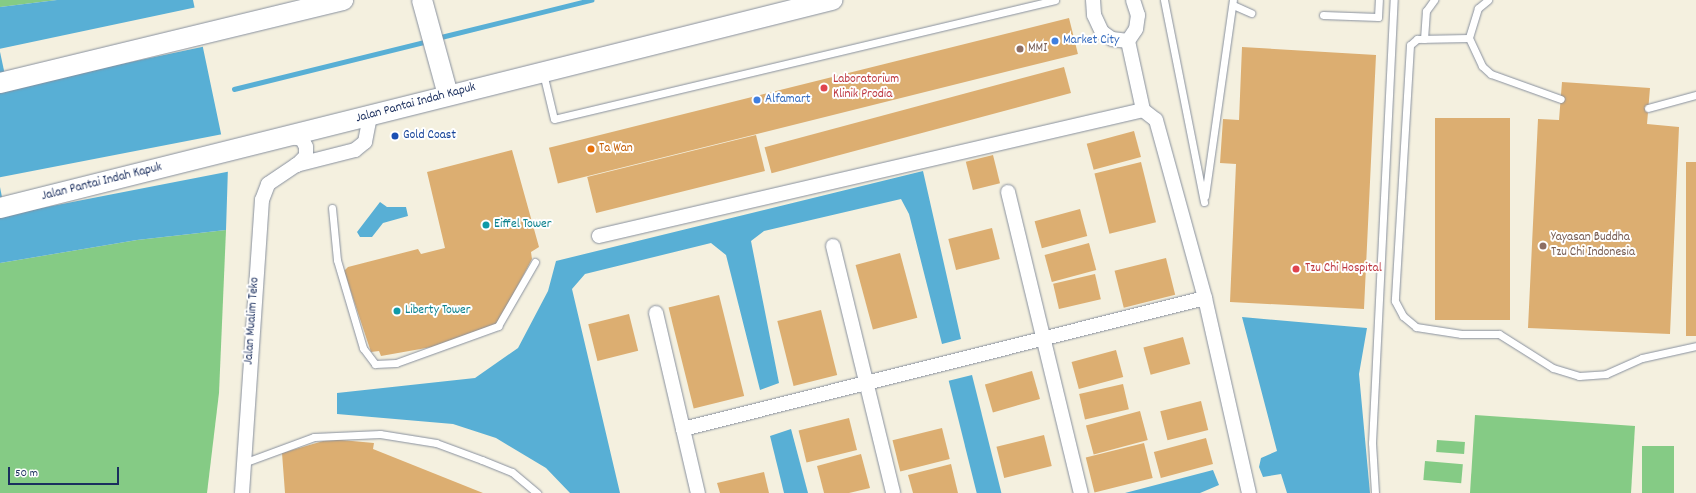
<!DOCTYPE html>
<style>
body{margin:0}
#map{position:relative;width:1696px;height:493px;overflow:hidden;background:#f4f0df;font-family:Dekko,sans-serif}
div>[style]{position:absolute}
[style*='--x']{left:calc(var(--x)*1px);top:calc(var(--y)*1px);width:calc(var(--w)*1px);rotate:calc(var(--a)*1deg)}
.green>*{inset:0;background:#85cb85;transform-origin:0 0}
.water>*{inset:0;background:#58afd5;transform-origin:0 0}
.pier>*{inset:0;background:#f4f0df;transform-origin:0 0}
.stream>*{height:4.5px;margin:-2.25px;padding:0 2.25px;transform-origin:2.25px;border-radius:2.25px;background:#58afd5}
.building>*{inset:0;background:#dcae71;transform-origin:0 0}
.roads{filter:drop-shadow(0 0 1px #88909e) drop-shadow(0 0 1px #88909e)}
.lane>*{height:7px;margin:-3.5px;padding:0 3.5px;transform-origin:3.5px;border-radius:3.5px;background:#fff}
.street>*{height:14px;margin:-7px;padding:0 7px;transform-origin:7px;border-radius:7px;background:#fff}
.secondary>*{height:20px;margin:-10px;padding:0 10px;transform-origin:10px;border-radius:10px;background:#fff}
.dots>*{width:11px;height:11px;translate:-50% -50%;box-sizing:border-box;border:2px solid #fff;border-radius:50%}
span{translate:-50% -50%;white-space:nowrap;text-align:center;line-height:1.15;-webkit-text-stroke:4px #fff;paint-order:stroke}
.shop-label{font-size:13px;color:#366cbe}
.left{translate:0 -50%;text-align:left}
.education-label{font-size:13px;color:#785e54}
.health-label{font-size:13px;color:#be3a42}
.street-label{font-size:13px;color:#1b2f5e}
.transit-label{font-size:13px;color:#164399}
.food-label{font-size:13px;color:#c56008}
.culture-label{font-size:13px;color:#0d838f}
.scale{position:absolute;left:8px;top:467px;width:111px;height:18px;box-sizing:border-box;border:2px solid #1b2f5e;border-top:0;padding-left:5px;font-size:12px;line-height:14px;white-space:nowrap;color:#1b2f5e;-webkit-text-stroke:3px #fff;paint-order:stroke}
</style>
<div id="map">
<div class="green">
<i style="clip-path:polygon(0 0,57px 0,0 7px)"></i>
<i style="clip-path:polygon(226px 230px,219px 393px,207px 493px,0 493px,0 263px,137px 240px)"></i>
<i style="clip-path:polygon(1475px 415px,1635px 426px,1631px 493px,1470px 493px)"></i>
<i style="left:1437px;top:440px;width:28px;height:12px;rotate:4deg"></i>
<i style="left:1642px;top:446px;width:32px;height:47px"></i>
<i style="left:1425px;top:461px;width:38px;height:19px;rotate:5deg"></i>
</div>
<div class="water">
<i style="clip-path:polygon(57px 0,193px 0,228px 167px,226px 230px,137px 240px,0 263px,0 7px)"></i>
<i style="clip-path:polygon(923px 171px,961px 339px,942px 344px,909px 214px,901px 199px,764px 231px,751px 241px,779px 383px,760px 390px,726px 255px,711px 243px,585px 274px,572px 289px,620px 493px,570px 493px,546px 468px,496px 438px,453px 424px,337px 414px,337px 393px,475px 378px,518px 348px,548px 291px,556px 261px)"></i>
<i style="clip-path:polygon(380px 202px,387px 207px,406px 207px,408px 216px,383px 223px,372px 237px,360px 237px,357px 232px)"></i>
<i style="clip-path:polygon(1242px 317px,1367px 328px,1359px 374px,1370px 493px,1287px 493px,1281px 474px,1263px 477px,1259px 467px,1261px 458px,1277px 451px)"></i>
<i style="left:972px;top:375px;width:122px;height:24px;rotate:76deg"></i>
<i style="clip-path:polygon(791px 429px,808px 493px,784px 493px,770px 436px)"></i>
<i style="clip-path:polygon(1213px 470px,1219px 485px,1200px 493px,1125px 493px)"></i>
</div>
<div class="pier">
<i style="left:197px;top:7px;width:40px;height:202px;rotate:78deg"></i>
<i style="left:223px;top:134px;width:38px;height:229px;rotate:79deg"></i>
</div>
<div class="stream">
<i style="--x:437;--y:38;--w:159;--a:-13.9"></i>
<i style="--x:234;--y:89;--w:200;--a:-13.9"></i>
</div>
<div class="building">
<i style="left:1069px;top:18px;width:37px;height:536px;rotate:76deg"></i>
<i style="clip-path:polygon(1242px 47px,1376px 55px,1364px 309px,1230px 302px,1236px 164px,1220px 163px,1223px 119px,1239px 120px)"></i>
<i style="left:1064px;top:67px;width:27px;height:310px;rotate:75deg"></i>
<i style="clip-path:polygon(1562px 82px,1650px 88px,1647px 124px,1679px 127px,1670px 334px,1528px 328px,1538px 119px,1559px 120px)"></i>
<i style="left:1435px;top:118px;width:75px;height:202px"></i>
<i style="left:1134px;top:131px;width:27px;height:49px;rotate:75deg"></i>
<i style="left:756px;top:135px;width:37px;height:174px;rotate:76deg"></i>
<i style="clip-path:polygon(512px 150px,539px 247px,531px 252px,532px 259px,496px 327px,443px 345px,381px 356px,379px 351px,371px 352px,344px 271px,348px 267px,418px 249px,421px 254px,445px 248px,427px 172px)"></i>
<i style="left:993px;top:155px;width:29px;height:28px;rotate:76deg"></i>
<i style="left:1141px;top:162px;width:62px;height:48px;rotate:76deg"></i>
<i style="left:1686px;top:162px;width:10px;height:174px"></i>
<i style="left:1080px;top:209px;width:28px;height:47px;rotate:75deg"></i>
<i style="left:992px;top:228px;width:32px;height:45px;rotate:76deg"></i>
<i style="left:1089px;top:243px;width:28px;height:46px;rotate:75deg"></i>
<i style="left:900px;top:253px;width:67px;height:46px;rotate:75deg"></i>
<i style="left:1166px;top:258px;width:38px;height:53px;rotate:76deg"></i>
<i style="left:1095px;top:274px;width:26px;height:43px;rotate:77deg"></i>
<i style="left:719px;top:295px;width:104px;height:52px;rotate:76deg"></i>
<i style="left:821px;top:310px;width:67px;height:45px;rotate:76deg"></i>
<i style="left:629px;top:314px;width:38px;height:42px;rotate:76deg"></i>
<i style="left:1183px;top:337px;width:28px;height:41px;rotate:75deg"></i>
<i style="left:1116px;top:350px;width:28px;height:46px;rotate:75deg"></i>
<i style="left:1032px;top:371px;width:29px;height:49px;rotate:74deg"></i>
<i style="left:1123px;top:384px;width:26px;height:45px;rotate:77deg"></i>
<i style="left:1201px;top:401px;width:30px;height:42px;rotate:76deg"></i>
<i style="left:1140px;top:411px;width:30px;height:56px;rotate:75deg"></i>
<i style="left:849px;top:418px;width:33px;height:52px;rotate:76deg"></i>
<i style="left:942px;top:428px;width:32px;height:51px;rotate:76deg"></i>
<i style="left:1044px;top:435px;width:32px;height:49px;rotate:76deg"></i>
<i style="left:1206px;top:438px;width:27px;height:54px;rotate:75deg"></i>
<i style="clip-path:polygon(330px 439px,374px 443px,373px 449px,483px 493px,285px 493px,282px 453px)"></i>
<i style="left:1144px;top:443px;width:36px;height:60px;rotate:76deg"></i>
<i style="clip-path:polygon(861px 454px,870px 488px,849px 493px,824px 493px,817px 466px)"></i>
<i style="clip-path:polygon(951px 464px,958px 493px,913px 493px,908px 475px)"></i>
<i style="clip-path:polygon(764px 472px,769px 493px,720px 493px,717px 483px)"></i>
</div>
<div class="roads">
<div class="lane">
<i style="--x:1164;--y:0;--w:206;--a:78.8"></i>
<i style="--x:1488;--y:0;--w:13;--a:141"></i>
<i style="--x:1478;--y:8;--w:31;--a:107"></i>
<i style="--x:1469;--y:38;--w:31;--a:65"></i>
<i style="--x:1482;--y:66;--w:12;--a:42"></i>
<i style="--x:1491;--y:74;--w:74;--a:19.7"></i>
<i style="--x:1233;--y:5;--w:20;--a:24"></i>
<i style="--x:1323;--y:15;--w:55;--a:2.1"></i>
<i style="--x:1378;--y:17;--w:17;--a:-87"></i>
<i style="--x:1469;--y:38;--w:52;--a:178.9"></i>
<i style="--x:1417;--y:39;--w:9;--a:139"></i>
<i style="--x:1410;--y:45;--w:256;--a:93.4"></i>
<i style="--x:1395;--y:301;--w:17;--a:62"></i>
<i style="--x:1403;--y:316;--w:17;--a:40"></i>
<i style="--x:1416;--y:327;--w:46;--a:8.8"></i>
<i style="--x:1461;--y:334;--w:38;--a:0"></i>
<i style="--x:1499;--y:334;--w:64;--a:32.2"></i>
<i style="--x:1553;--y:368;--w:27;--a:17"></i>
<i style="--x:1579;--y:376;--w:27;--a:-4"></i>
<i style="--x:1606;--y:374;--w:39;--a:-24"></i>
<i style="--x:1642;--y:358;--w:55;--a:-12.5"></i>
<i style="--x:1424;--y:39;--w:28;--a:-86"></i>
<i style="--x:1426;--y:11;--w:14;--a:-54"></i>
<i style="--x:543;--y:73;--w:47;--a:76.6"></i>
<i style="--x:554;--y:119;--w:515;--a:-13.36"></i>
<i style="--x:1648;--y:108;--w:50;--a:-15.2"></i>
<i style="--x:1205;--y:196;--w:198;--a:-81.9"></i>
<i style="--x:332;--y:208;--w:52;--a:84.5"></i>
<i style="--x:337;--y:260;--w:92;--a:73.5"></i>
<i style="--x:363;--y:348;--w:20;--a:53"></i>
<i style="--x:375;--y:364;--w:21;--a:-3"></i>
<i style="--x:396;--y:363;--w:109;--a:-19.9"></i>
<i style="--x:498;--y:326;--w:74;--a:-60"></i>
<i style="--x:246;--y:462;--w:72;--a:-20.2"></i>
<i style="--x:314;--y:437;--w:66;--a:-2.6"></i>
<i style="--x:380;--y:434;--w:57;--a:9.1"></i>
<i style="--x:436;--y:443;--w:49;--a:20.3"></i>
<i style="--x:482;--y:460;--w:32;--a:22"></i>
<i style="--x:512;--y:472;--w:33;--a:40"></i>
<i style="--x:1375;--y:493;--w:50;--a:-93.4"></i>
<i style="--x:1372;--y:443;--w:444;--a:-87.2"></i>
</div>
<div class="street">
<i style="--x:1093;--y:0;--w:15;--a:86"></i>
<i style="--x:1094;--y:15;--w:19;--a:65"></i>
<i style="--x:1102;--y:32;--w:12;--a:35"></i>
<i style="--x:1112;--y:39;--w:16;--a:7"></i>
<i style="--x:1133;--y:0;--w:16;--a:72"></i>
<i style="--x:1138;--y:15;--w:14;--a:98"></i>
<i style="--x:1136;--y:29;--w:14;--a:124"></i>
<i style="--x:1128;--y:41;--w:71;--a:77.7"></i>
<i style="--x:290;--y:137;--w:12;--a:9"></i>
<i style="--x:302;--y:139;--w:9;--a:63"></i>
<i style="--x:306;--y:147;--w:9;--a:90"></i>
<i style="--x:306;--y:156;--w:13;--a:135"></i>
<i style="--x:1008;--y:192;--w:310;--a:76.4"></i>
<i style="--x:599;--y:236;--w:558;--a:-13.04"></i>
<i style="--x:1143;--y:110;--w:16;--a:38"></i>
<i style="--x:1156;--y:120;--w:185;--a:74.6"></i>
<i style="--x:833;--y:246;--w:254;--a:76.3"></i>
<i style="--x:656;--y:313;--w:185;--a:76.9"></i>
<i style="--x:683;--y:429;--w:538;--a:-14.09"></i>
<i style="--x:1205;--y:298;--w:200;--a:77.3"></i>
<i style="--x:242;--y:493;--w:294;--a:-86.1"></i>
<i style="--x:262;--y:200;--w:17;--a:-69"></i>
<i style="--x:268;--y:184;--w:34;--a:-34"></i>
<i style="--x:296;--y:165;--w:61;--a:-14.3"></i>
<i style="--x:355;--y:150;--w:13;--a:-39"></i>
<i style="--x:365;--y:142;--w:25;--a:-79"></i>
</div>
<div class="secondary">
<i style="--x:422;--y:0;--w:98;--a:74.7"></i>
<i style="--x:0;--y:83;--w:353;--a:-13.6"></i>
<i style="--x:0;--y:208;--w:858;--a:-14.04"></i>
</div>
</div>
<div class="dots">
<i style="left:1055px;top:41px;background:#3f7fe0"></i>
<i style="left:1020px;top:49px;background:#8d6e63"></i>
<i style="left:824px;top:88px;background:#e0444e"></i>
<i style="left:757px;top:100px;background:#3f7fe0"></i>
<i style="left:395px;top:136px;background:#1a4fb4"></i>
<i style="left:591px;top:149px;background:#e8710a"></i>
<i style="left:486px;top:225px;background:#0f9aa8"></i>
<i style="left:1543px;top:246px;background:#8d6e63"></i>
<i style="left:1296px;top:269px;background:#e0444e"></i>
<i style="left:397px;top:311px;background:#0f9aa8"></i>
</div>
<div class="shop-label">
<span class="left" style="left:1063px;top:41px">Market City</span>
<span class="left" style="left:765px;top:100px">Alfamart</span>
</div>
<div class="education-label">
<span class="left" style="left:1028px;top:49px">MMI</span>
<span class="left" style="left:1551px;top:246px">Yayasan Buddha<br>Tzu Chi Indonesia</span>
</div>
<div class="health-label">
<span class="left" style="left:833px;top:88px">Laboratorium<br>Klinik Prodia</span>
<span class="left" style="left:1305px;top:269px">Tzu Chi Hospital</span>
</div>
<div class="street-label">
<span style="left:416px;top:104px;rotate:-15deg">Jalan Pantai Indah Kapuk</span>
<span style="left:102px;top:183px;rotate:-14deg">Jalan Pantai Indah Kapuk</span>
<span style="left:253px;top:321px;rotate:-86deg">Jalan Mualim Teko</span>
</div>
<div class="transit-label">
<span class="left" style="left:403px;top:136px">Gold Coast</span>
</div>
<div class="food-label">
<span class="left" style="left:599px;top:149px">Ta Wan</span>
</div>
<div class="culture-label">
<span class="left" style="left:494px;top:225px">Eiffel Tower</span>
<span class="left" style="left:405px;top:311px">Liberty Tower</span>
</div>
<div class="scale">50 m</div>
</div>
